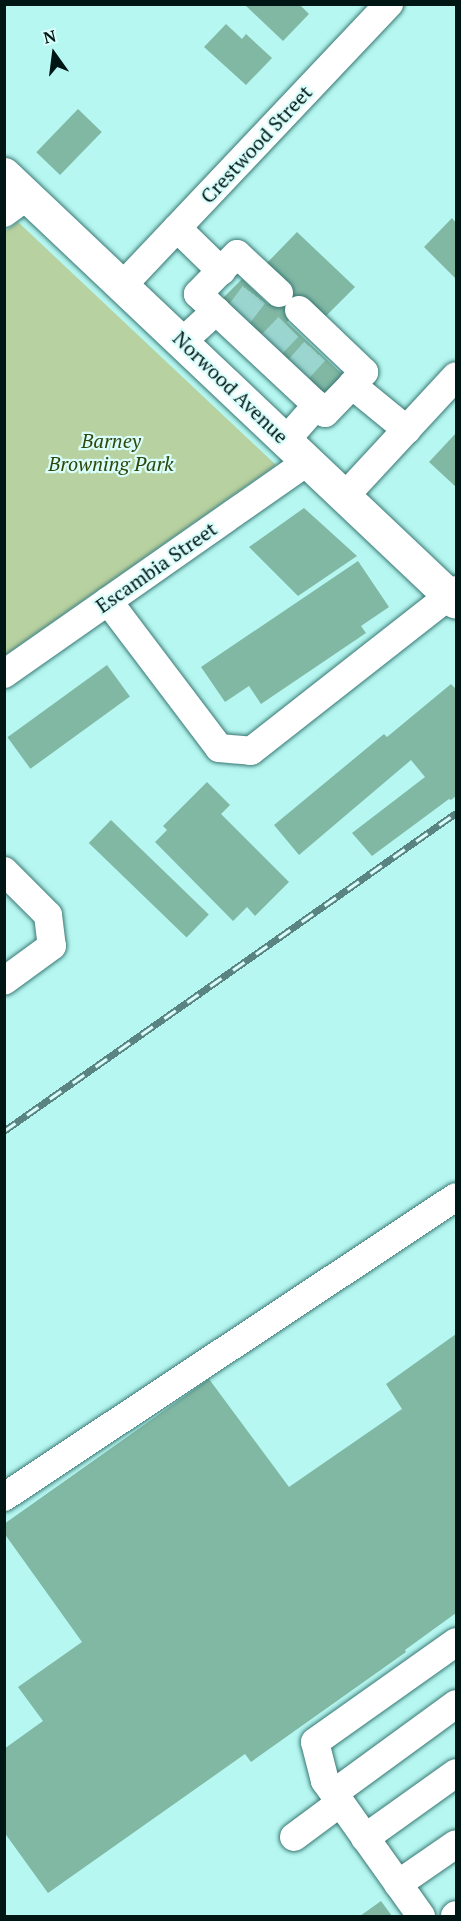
<!DOCTYPE html>
<style>
body{margin:0}
#map{position:relative;width:461px;height:1921px;overflow:hidden;background:#b6f7f1;font-family:"PT Serif",serif}
div>[style]{position:absolute}
[style*='--x']{left:calc(var(--x)*1px);top:calc(var(--y)*1px);width:calc(var(--w)*1px);rotate:calc(var(--a)*1deg)}
.green>*{inset:0;background:#b8d1a0}
.building>*{inset:0;background:#81b8a4;transform-origin:0 0}
.minor-tunnel>*{height:28px;margin-top:-14px;transform-origin:0;background:repeating-linear-gradient(90deg,#9bd5d0 0 28px,transparent 0 42px)}
.roads{filter:drop-shadow(0 0 2px #397773) drop-shadow(0 0 2px #397773)}
.minor>*{height:28px;margin:-14px;padding:0 14px;transform-origin:14px;border-radius:14px;background:#fff}
.major>*{height:33px;margin:-16.5px;padding:0 16.5px;transform-origin:16.5px;border-radius:16.5px;background:#fff}
.rail>*{height:7px;margin-top:-3.5px;transform-origin:0;background:repeating-linear-gradient(90deg,#d9fefb 0 14px,#598481 0 28px);box-sizing:border-box;border-block:2px solid #598481}
span{translate:-50% -50%;white-space:nowrap;text-align:center;line-height:1.15;-webkit-text-stroke:4.5px #d9fefb;paint-order:stroke}
.street-label{font-size:20px;color:#001615}
.park-label{font-size:20px;color:#2f470a;font-style:italic}
.frame{position:absolute;inset:0;border:6px solid #001615;pointer-events:none}
.north{position:absolute;left:24px;top:24px;width:60px;height:60px;-webkit-text-stroke:4px #d9fefb;paint-order:stroke;rotate:346deg;font-size:16px;font-weight:700;line-height:24px;text-align:center;color:#001615}
.north::after{content:'';display:block;margin:auto;width:21px;height:27px;background:#001615;clip-path:polygon(50% 0,100% 100%,50% 72%,0 100%)}
</style>
<div id="map">
<div class="green">
<i style="clip-path:polygon(18px 222px,276px 465px,5px 655px,4px 232px)"></i>
</div>
<div class="building">
<i style="clip-path:polygon(244px 4px,299px 4px,309px 14px,283px 41px)"></i>
<i style="clip-path:polygon(226px 24px,242px 39px,246px 34px,272px 58px,246px 85px,204px 47px)"></i>
<i style="left:78px;top:109px;width:33px;height:60px;rotate:44deg"></i>
<i style="clip-path:polygon(452px 218px,456px 223px,456px 279px,424px 247px)"></i>
<i style="clip-path:polygon(297px 232px,355px 287px,323px 319px,306px 303px,287px 322px,343px 375px,321px 397px,220px 301px,242px 279px,268px 304px,287px 284px,265px 265px)"></i>
<i style="clip-path:polygon(456px 433px,456px 487px,429px 462px)"></i>
<i style="clip-path:polygon(304px 508px,357px 556px,298px 596px,249px 547px)"></i>
<i style="clip-path:polygon(358px 561px,389px 607px,361px 626px,366px 633px,261px 704px,249px 686px,225px 702px,201px 667px)"></i>
<i style="left:107px;top:665px;width:39px;height:123px;rotate:54deg"></i>
<i style="clip-path:polygon(451px 684px,456px 689px,456px 796px,451px 800px,449px 799px,372px 856px,352px 833px,425px 777px,411px 760px,299px 855px,274px 825px,384px 734px,387px 737px)"></i>
<i style="clip-path:polygon(207px 782px,230px 805px,221px 814px,289px 882px,255px 916px,247px 907px,233px 921px,155px 842px,167px 830px,163px 826px)"></i>
<i style="left:111px;top:820px;width:136px;height:32px;rotate:44deg"></i>
<i style="clip-path:polygon(456px 1334px,456px 1613px,405px 1650px,406px 1652px,251px 1762px,245px 1754px,48px 1893px,4px 1832px,4px 1749px,43px 1721px,18px 1687px,82px 1642px,4px 1533px,4px 1524px,209px 1379px,289px 1487px,402px 1409px,386px 1384px)"></i>
<i style="clip-path:polygon(381px 1901px,392px 1916px,360px 1916px)"></i>
</div>
<div class="minor-tunnel">
<i style="--x:237;--y:317;--w:31;--a:-53"></i>
<i style="--x:269;--y:347;--w:30;--a:-46"></i>
<i style="--x:296;--y:372;--w:30;--a:-48"></i>
</div>
<div class="roads">
<div class="minor">
<i style="--x:4;--y:213;--w:29;--a:-36"></i>
<i style="--x:177;--y:228;--w:62;--a:44.3"></i>
<i style="--x:124;--y:284;--w:386;--a:-46.6"></i>
<i style="--x:279;--y:293;--w:57;--a:-137.1"></i>
<i style="--x:237;--y:254;--w:56;--a:134.3"></i>
<i style="--x:198;--y:294;--w:174;--a:43.1"></i>
<i style="--x:325;--y:413;--w:39;--a:-46"></i>
<i style="--x:352;--y:385;--w:71;--a:39.3"></i>
<i style="--x:299;--y:310;--w:90;--a:43.6"></i>
<i style="--x:364;--y:372;--w:18;--a:133"></i>
<i style="--x:183;--y:341;--w:45;--a:-42.3"></i>
<i style="--x:286;--y:440;--w:47;--a:-48.5"></i>
<i style="--x:345;--y:496;--w:163;--a:-47.2"></i>
<i style="--x:108;--y:601;--w:184;--a:52.9"></i>
<i style="--x:219;--y:748;--w:32;--a:5"></i>
<i style="--x:251;--y:751;--w:261;--a:-38.1"></i>
<i style="--x:4;--y:674;--w:371;--a:-35"></i>
<i style="--x:4;--y:871;--w:62;--a:45"></i>
<i style="--x:48;--y:915;--w:31;--a:83"></i>
<i style="--x:52;--y:946;--w:59;--a:143.9"></i>
<i style="--x:4;--y:1497;--w:542;--a:-33.57"></i>
<i style="--x:334;--y:1793;--w:151;--a:-36.1"></i>
<i style="--x:294;--y:1837;--w:57;--a:-36.5"></i>
<i style="--x:365;--y:1838;--w:112;--a:-35.5"></i>
<i style="--x:398;--y:1884;--w:70;--a:-34.6"></i>
<i style="--x:421;--y:1916;--w:166;--a:-125.4"></i>
<i style="--x:325;--y:1781;--w:40;--a:-104.4"></i>
<i style="--x:315;--y:1742;--w:173;--a:-35.3"></i>
<i style="--x:455;--y:1916;--w:1;--a:-45"></i>
</div>
<div class="major">
<i style="--x:4;--y:174;--w:622;--a:43.44"></i>
</div>
</div>
<div class="rail">
<i style="--x:4;--y:1131;--w:553;--a:-35.13"></i>
</div>
<div class="street-label">
<span style="left:256px;top:144px;rotate:-47deg">Crestwood Street</span>
<span style="left:231px;top:387px;rotate:44deg">Norwood Avenue</span>
<span style="left:156px;top:567px;rotate:-35deg">Escambia Street</span>
</div>
<div class="park-label">
<span style="left:111px;top:452px">Barney<br>Browning Park</span>
</div>
<div class="frame"></div>
<div class="north">N</div>
</div>
